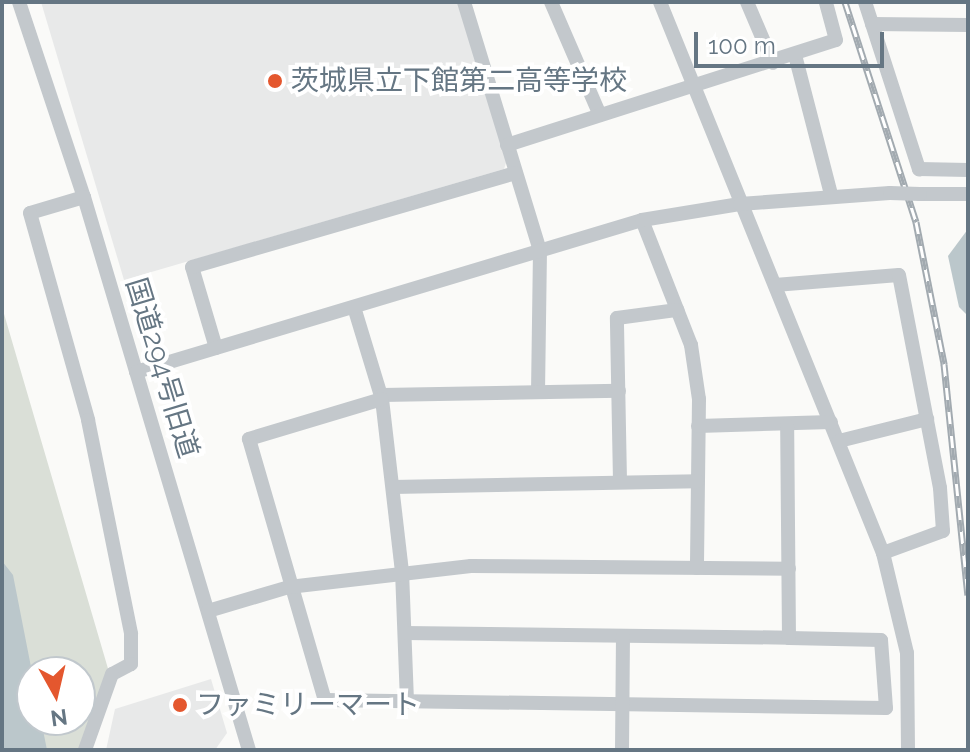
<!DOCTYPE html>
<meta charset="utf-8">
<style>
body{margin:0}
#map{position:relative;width:970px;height:752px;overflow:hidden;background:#fafaf8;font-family:Raleway,"Noto Sans JP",sans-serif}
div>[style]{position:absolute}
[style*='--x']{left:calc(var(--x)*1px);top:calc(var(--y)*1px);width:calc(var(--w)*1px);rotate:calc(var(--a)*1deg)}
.built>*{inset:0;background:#e8e9e9}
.green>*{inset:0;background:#dadfd7}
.water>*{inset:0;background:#bbc7cb}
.minor>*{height:14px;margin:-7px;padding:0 7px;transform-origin:7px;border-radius:7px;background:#c3c8cc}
.rail>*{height:7px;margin-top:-3.5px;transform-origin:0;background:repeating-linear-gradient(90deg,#fff 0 12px,#a2aab0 0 24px);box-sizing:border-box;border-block:2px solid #a2aab0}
.minor-bridge>*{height:14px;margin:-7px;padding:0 7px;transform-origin:7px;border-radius:7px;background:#c3c8cc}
.dots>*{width:22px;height:22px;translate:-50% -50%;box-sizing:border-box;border:4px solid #fff;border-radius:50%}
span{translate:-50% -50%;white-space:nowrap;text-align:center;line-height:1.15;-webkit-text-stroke:8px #fff;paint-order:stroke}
.poi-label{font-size:28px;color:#657683}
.left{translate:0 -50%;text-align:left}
.street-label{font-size:28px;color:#657683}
.frame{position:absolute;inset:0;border:4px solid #657683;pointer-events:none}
.north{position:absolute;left:16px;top:656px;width:80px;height:80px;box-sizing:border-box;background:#fff;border:2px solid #c1c8cd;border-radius:50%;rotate:172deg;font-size:22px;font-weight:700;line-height:32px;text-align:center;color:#657683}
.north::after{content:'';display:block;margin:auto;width:28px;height:36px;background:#e4572e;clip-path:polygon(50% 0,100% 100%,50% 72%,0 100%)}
.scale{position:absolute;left:694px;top:32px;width:190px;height:36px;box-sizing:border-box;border:4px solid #657683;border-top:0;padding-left:10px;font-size:24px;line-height:28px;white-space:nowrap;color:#657683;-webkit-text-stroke:6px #fff;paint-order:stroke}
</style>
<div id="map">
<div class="built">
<i style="clip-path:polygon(41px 2px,464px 2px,507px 160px,504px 169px,124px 280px)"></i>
<i style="clip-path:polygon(211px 679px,227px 733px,215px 750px,106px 750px,115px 709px)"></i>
</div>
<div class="green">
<i style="clip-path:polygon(evenodd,2px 307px,109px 672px,79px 750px,2px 750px,2px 307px,32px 672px,80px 672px,80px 720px,32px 720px,32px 672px)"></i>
</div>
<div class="water">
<i style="clip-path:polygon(968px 229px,968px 316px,959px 307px,948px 256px)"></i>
<i style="clip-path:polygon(2px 561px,13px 575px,32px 672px,32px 720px,41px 720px,47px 750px,2px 750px)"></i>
</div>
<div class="minor">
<i style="--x:19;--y:2;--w:206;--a:71.6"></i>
<i style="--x:84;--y:197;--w:577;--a:73.39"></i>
<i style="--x:464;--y:2;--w:259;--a:73"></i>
<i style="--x:540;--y:250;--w:142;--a:90.8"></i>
<i style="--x:551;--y:2;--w:123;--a:66.6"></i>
<i style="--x:660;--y:2;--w:594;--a:67.97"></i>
<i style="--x:883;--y:553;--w:103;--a:76.5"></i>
<i style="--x:907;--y:653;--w:97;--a:89.4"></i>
<i style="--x:747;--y:2;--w:66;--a:66.9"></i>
<i style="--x:865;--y:2;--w:176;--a:72.1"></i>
<i style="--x:919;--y:169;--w:49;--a:1.2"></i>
<i style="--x:872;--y:24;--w:96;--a:0.6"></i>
<i style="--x:795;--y:55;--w:144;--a:75.5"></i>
<i style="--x:507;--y:145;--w:345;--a:-17.7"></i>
<i style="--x:836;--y:40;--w:39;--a:-105"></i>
<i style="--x:920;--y:194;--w:48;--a:0"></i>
<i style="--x:84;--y:197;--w:56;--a:163.5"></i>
<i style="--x:30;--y:213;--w:215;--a:74.3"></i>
<i style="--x:88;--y:420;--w:218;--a:78.6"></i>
<i style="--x:131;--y:634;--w:30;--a:90"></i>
<i style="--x:131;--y:664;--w:21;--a:152"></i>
<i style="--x:112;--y:674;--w:81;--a:109.6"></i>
<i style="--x:642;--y:220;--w:134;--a:68.6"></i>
<i style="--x:691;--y:345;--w:55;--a:81.6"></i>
<i style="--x:699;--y:399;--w:169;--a:90.7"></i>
<i style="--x:775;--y:285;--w:124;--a:-4.6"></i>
<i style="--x:899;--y:275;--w:217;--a:79.1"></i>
<i style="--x:940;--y:488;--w:43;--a:86"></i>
<i style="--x:943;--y:531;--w:64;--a:159.9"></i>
<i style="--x:354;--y:307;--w:96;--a:73.1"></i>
<i style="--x:382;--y:399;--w:173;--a:83.4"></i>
<i style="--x:402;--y:571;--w:131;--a:87.8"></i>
<i style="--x:216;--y:348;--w:84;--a:-106.5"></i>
<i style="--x:192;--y:267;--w:337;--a:-16.2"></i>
<i style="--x:136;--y:372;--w:528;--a:-16.72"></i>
<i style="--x:642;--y:220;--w:99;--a:-9.3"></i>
<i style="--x:740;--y:204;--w:150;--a:-4.2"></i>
<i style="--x:382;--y:395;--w:237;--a:-1"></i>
<i style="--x:382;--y:399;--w:139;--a:163.3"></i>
<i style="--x:249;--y:439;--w:272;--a:73.8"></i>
<i style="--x:325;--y:700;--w:561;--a:0.82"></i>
<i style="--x:886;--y:708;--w:68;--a:-94.2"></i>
<i style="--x:881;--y:640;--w:92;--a:-178.8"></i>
<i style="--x:698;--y:426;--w:133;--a:-1.7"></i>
<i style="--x:839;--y:441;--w:91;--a:-14"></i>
<i style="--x:620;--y:481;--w:163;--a:-91.1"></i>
<i style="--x:617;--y:318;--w:61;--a:-7.6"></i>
<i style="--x:393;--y:487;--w:304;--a:-1.1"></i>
<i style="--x:208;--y:611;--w:84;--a:-16.5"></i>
<i style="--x:289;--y:587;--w:183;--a:-6.6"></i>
<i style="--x:471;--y:566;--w:318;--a:0.5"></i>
<i style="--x:405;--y:633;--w:384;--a:0.7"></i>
<i style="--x:789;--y:638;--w:212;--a:-90.5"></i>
<i style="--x:622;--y:750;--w:114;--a:-89.5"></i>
</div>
<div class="rail">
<i style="--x:845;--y:2;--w:231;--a:72.1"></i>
<i style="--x:916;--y:222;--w:145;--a:78.8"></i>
<i style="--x:944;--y:364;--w:232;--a:84.1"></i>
</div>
<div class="minor-bridge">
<i style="--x:890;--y:193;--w:30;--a:2"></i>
</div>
<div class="dots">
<i style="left:275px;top:81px;background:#e4572e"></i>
<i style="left:180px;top:705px;background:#e4572e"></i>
</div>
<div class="poi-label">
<span class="left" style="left:291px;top:81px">茨城県立下館第二高等学校</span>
<span class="left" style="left:196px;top:705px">ファミリーマート</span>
</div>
<div class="street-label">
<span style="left:162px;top:368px;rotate:73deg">国道294号旧道</span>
</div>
<div class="frame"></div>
<div class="north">N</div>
<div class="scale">100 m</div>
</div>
